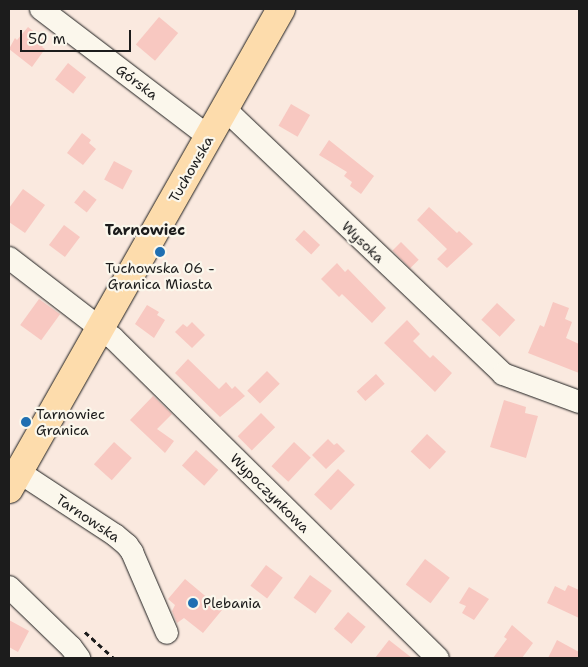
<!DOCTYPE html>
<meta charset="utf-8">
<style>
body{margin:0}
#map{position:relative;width:588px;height:667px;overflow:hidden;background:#fae9df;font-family:"Shantell Sans",sans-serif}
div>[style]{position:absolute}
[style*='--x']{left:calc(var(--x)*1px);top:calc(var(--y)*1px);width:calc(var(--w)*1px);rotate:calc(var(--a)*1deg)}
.building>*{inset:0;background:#f8c8c1;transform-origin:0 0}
.path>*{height:2.5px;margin-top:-1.25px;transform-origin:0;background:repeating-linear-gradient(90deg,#1c1c1c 0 5px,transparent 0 9px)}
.roads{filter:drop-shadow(0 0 1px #1c1c1c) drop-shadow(0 0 1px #1c1c1c)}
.minor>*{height:22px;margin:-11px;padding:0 11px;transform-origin:11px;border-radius:11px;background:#fbf7ec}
.major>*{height:28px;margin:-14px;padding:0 14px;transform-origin:14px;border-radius:14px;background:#fddcac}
.dots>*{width:14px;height:14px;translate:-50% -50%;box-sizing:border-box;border:2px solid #fbf7ec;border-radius:50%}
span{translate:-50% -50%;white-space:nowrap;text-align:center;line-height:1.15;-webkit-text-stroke:4.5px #fbf7ec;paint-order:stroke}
.street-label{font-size:14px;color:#1c1c1c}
.poi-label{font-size:14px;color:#1c1c1c}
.left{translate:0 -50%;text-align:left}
.neighbourhood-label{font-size:15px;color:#1c1c1c;font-weight:700}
.frame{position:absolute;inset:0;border:10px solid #1c1c1c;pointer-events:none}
.scale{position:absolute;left:20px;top:30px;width:111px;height:22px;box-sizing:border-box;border:2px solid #1c1c1c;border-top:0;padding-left:6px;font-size:15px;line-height:18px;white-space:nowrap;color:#1c1c1c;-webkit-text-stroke:4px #fbf7ec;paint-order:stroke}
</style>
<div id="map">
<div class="building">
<i style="left:159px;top:17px;width:25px;height:36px;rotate:40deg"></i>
<i style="clip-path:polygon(28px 27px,47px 42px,42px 47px,45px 49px,32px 67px,9px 49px,15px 38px,17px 40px)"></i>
<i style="left:68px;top:63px;width:23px;height:21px;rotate:38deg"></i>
<i style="left:291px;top:104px;width:22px;height:25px;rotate:30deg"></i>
<i style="clip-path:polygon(82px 133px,91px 140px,89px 143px,96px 149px,83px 165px,67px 153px)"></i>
<i style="clip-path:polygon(329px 140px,374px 176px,361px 194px,350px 186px,352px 182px,344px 176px,347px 172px,319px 155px)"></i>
<i style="left:114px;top:161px;width:21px;height:21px;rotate:28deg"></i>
<i style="clip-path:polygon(23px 189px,45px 205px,25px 233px,9px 222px,9px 208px)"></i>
<i style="left:84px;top:190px;width:16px;height:16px;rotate:38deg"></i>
<i style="clip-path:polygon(429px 207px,457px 233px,459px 231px,473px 244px,447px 268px,437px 259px,447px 249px,417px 220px)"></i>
<i style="left:64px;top:225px;width:20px;height:25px;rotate:37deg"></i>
<i style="left:304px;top:230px;width:22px;height:13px;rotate:43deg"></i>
<i style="left:401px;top:242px;width:25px;height:12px;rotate:45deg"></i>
<i style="clip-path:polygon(337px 263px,345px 272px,348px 269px,386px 308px,372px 323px,342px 294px,339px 297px,321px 279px)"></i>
<i style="left:39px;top:299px;width:26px;height:32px;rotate:36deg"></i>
<i style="clip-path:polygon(553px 302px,569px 308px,565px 319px,572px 322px,566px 338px,579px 344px,579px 373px,528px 353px,540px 325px,544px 327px)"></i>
<i style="left:497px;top:303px;width:25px;height:23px;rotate:43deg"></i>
<i style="clip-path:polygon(147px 305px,159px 312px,157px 315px,165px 320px,154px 338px,135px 324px)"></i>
<i style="clip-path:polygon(407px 320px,420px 334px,413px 341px,430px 358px,433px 355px,452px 373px,435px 392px,384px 343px)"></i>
<i style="clip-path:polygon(192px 322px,205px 335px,192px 348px,175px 332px,183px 324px,187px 327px)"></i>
<i style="clip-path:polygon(188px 359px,219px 389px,226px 382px,232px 389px,235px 386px,245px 396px,220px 417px,175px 373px)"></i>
<i style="left:267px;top:371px;width:18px;height:28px;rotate:45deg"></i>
<i style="left:376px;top:374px;width:13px;height:26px;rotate:48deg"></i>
<i style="clip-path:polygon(153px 396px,172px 414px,157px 429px,174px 441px,165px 453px,130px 420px)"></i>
<i style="clip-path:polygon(504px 400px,526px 407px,525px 413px,538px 416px,526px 458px,490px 447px)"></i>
<i style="left:261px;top:413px;width:20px;height:33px;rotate:45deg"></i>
<i style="left:427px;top:434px;width:26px;height:24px;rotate:43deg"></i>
<i style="clip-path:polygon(328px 439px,334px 445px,337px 443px,345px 451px,326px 469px,312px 455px)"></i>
<i style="left:114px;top:442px;width:24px;height:30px;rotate:42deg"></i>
<i style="left:294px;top:442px;width:23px;height:33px;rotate:43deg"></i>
<i style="left:196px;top:450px;width:30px;height:21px;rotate:42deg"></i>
<i style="left:338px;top:469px;width:23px;height:35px;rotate:43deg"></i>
<i style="left:425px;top:559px;width:31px;height:32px;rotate:37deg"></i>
<i style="left:266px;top:565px;width:21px;height:26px;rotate:37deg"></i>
<i style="left:310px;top:575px;width:27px;height:28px;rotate:36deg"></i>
<i style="clip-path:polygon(185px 579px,222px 610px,203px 633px,184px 618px,177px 623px,172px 611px,175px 605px,168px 599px)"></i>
<i style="clip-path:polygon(568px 585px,579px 590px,579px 618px,547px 603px,555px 586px,565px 591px)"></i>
<i style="clip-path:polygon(469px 587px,489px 599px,474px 620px,462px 613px,466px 606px,459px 603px)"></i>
<i style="left:348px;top:612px;width:23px;height:22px;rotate:40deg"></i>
<i style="clip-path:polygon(9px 620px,29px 631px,18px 652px,9px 647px)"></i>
<i style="clip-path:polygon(512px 625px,533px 643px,522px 658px,493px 658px,507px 639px,504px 637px)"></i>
<i style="clip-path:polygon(389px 640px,412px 658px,375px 658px)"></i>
<i style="clip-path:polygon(557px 640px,579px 652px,579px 658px,548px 658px)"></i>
</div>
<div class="path">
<i style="--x:85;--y:632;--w:39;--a:42"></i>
</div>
<div class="roads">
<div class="minor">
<i style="--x:41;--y:9;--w:211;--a:37.3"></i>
<i style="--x:225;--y:109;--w:384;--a:43.6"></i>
<i style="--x:503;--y:374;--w:81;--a:20.2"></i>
<i style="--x:9;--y:258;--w:131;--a:37.6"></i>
<i style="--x:113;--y:338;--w:456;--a:44.6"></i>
<i style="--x:19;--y:472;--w:115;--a:33.3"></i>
<i style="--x:115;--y:535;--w:16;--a:40"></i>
<i style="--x:127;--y:545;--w:9;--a:54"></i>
<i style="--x:132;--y:552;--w:88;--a:66.6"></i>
<i style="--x:9;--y:587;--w:86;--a:44.1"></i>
<i style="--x:71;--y:647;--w:14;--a:54"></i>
</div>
<div class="major">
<i style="--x:9;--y:489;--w:552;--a:-60.46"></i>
</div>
</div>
<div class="dots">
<i style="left:160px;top:252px;background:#1f6fb2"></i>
<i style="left:26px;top:422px;background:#1f6fb2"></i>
<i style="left:193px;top:603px;background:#1f6fb2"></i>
</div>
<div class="street-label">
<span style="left:137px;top:82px;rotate:37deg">Górska</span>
<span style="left:191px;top:169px;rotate:-60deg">Tuchowska</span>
<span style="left:363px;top:242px;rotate:44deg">Wysoka</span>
<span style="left:270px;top:493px;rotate:45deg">Wypoczynkowa</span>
<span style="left:88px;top:518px;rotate:34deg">Tarnowska</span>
</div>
<div class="poi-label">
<span style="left:160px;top:276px">Tuchowska 06 -<br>Granica Miasta</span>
<span class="left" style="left:36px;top:422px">Tarnowiec<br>Granica</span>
<span class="left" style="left:203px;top:603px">Plebania</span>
</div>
<div class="neighbourhood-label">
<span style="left:145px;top:231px">Tarnowiec</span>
</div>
<div class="frame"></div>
<div class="scale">50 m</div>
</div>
